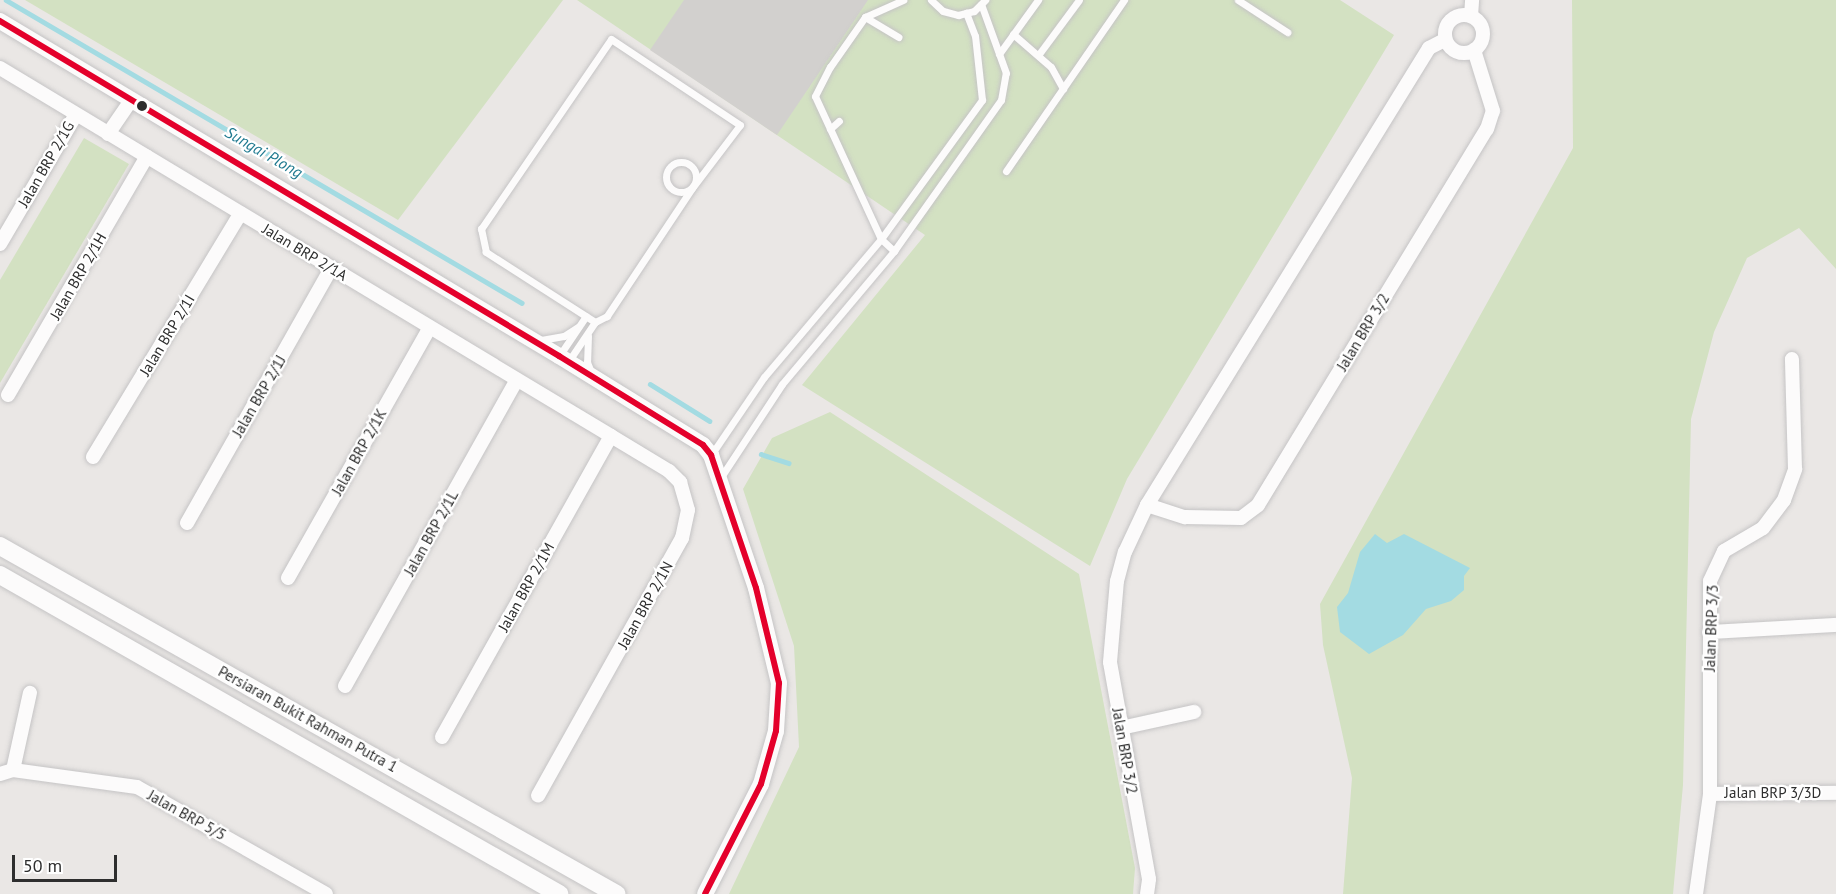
<!DOCTYPE html>
<style>
body{margin:0}
#map{position:relative;width:1836px;height:894px;overflow:hidden;background:#eae7e5;font-family:"PT Sans",sans-serif}
div>[style]{position:absolute}
[style*='--x']{left:calc(var(--x)*1px);top:calc(var(--y)*1px);width:calc(var(--w)*1px);rotate:calc(var(--a)*1deg)}
.green>*{inset:0;background:#d3e1c2}
.water>*{inset:0;background:#a3dbe2}
.stream>*{height:4.5px;margin:-2.25px;padding:0 2.25px;transform-origin:2.25px;border-radius:2.25px;background:#a3dbe2}
.building>*{inset:0;background:#d2d0ce}
.roads{filter:drop-shadow(0 0 2px #c5c4c5) drop-shadow(0 0 2px #c5c4c5)}
.service>*{height:7px;margin:-3.5px;padding:0 3.5px;transform-origin:3.5px;border-radius:3.5px;background:#fcfbfb}
.service>.ring{margin:-3.5px;padding:0;box-sizing:content-box;background:none;border:7px solid #fcfbfb;border-radius:50%}
.minor>*{height:14px;margin:-7px;padding:0 7px;transform-origin:7px;border-radius:7px;background:#fcfbfb}
.minor>.ring{margin:-7px;padding:0;box-sizing:content-box;background:none;border:14px solid #fcfbfb;border-radius:50%}
.tertiary>*{height:16px;margin:-8px;padding:0 8px;transform-origin:8px;border-radius:8px;background:#fcfbfb}
.secondary>*{height:18px;margin:-9px;padding:0 9px;transform-origin:9px;border-radius:9px;background:#fcfbfb}
.bus-1>*{height:6px;margin:-3px;padding:0 3px;transform-origin:3px;border-radius:3px;background:#e4002b}
.dots>*{width:16px;height:16px;translate:-50% -50%;box-sizing:border-box;border:3px solid #fff;border-radius:50%}
span{translate:-50% -50%;white-space:nowrap;text-align:center;line-height:1.15;-webkit-text-stroke:4.5px #fff;paint-order:stroke}
.street-label{font-size:15px;color:#2e2e2e}
.water-label{font-size:16px;color:#207a90;font-style:italic}
.scale{position:absolute;left:12px;top:855px;width:105px;height:27px;box-sizing:border-box;border:3px solid #2e2e2e;border-top:0;padding-left:8px;font-size:18px;line-height:21px;white-space:nowrap;color:#2e2e2e;-webkit-text-stroke:4px #fff;paint-order:stroke}
</style>
<div id="map">
<div class="green">
<i style="clip-path:polygon(25px 0,563px 0,398px 220px)"></i>
<i style="clip-path:polygon(577px 0,1340px 0,1394px 35px,1127px 479px,1090px 566px,802px 385px,925px 235px)"></i>
<i style="clip-path:polygon(1572px 0,1836px 0,1836px 269px,1799px 228px,1747px 258px,1714px 332px,1691px 419px,1683px 785px,1673px 894px,1343px 894px,1352px 778px,1323px 645px,1320px 604px,1573px 148px)"></i>
<i style="clip-path:polygon(84px 138px,129px 164px,0 383px,0 280px)"></i>
<i style="clip-path:polygon(830px 412px,1079px 574px,1135px 868px,1133px 894px,729px 894px,799px 747px,794px 646px,743px 489px,772px 438px)"></i>
</div>
<div class="water">
<i style="clip-path:polygon(1375px 534px,1387px 543px,1404px 534px,1470px 568px,1464px 576px,1464px 590px,1451px 601px,1426px 609px,1403px 635px,1369px 654px,1340px 632px,1337px 607px,1348px 593px,1360px 552px)"></i>
</div>
<div class="stream">
<i style="--x:6;--y:0;--w:598;--a:30.42"></i>
<i style="--x:650;--y:384;--w:70;--a:31.7"></i>
<i style="--x:761;--y:454;--w:29;--a:18"></i>
</div>
<div class="building">
<i style="clip-path:polygon(684px 0,868px 0,777px 135px,650px 50px)"></i>
</div>
<div class="roads">
<div class="service">
<i style="--x:931;--y:0;--w:16;--a:43"></i>
<i style="--x:943;--y:11;--w:16;--a:15"></i>
<i style="--x:958;--y:15;--w:16;--a:-14"></i>
<i style="--x:974;--y:11;--w:16;--a:-45"></i>
<i style="--x:1238;--y:0;--w:59;--a:33.1"></i>
<i style="--x:865;--y:17;--w:39;--a:31"></i>
<i style="--x:1013;--y:34;--w:50;--a:41"></i>
<i style="--x:1051;--y:67;--w:25;--a:61"></i>
<i style="--x:611;--y:39;--w:155;--a:33.7"></i>
<i style="--x:740;--y:125;--w:79;--a:127.3"></i>
<i style="--x:692;--y:188;--w:154;--a:123.6"></i>
<i style="--x:607;--y:316;--w:13;--a:153"></i>
<i style="--x:595;--y:322;--w:130;--a:-147.3"></i>
<i style="--x:486;--y:252;--w:24;--a:-102"></i>
<i style="--x:481;--y:229;--w:230;--a:-55.6"></i>
<i style="--x:999;--y:54;--w:67;--a:-54.2"></i>
<i style="--x:1039;--y:54;--w:67;--a:-53.5"></i>
<i style="--x:830;--y:129;--w:12;--a:-42"></i>
<i class="ring" style="left:666px;top:162px;width:23px;height:23px"></i>
<i style="--x:1006;--y:171;--w:208;--a:-55.4"></i>
<i style="--x:894;--y:251;--w:18;--a:-137"></i>
<i style="--x:881;--y:239;--w:157;--a:-114.8"></i>
<i style="--x:815;--y:96;--w:33;--a:-63"></i>
<i style="--x:830;--y:67;--w:61;--a:-55"></i>
<i style="--x:865;--y:17;--w:42;--a:-24.1"></i>
<i style="--x:588;--y:336;--w:26;--a:92"></i>
<i style="--x:587;--y:362;--w:11;--a:68"></i>
<i style="--x:541;--y:340;--w:23;--a:-10"></i>
<i style="--x:564;--y:336;--w:17;--a:-33"></i>
<i style="--x:559;--y:356;--w:48;--a:-56"></i>
<i style="--x:568;--y:362;--w:48;--a:-56"></i>
<i style="--x:711;--y:455;--w:94;--a:-55.8"></i>
<i style="--x:764;--y:377;--w:181;--a:-49.7"></i>
<i style="--x:881;--y:239;--w:172;--a:-54"></i>
<i style="--x:982;--y:100;--w:64;--a:-96.2"></i>
<i style="--x:975;--y:36;--w:25;--a:-111"></i>
<i style="--x:721;--y:477;--w:111;--a:-56.7"></i>
<i style="--x:782;--y:384;--w:174;--a:-49.9"></i>
<i style="--x:894;--y:251;--w:185;--a:-54.7"></i>
<i style="--x:1001;--y:100;--w:27;--a:-80"></i>
<i style="--x:1006;--y:73;--w:73;--a:-109.9"></i>
</div>
<div class="minor">
<i class="ring" style="left:1445px;top:15px;width:24px;height:24px"></i>
<i style="--x:1471;--y:16;--w:16;--a:-86"></i>
<i style="--x:0;--y:68;--w:713;--a:31.06"></i>
<i style="--x:611;--y:436;--w:68;--a:31.1"></i>
<i style="--x:669;--y:471;--w:16;--a:45"></i>
<i style="--x:680;--y:482;--w:29;--a:74"></i>
<i style="--x:688;--y:510;--w:29;--a:102"></i>
<i style="--x:682;--y:538;--w:295;--a:119.2"></i>
<i style="--x:108;--y:134;--w:42;--a:-55.6"></i>
<i style="--x:0;--y:244;--w:148;--a:-59.6"></i>
<i style="--x:8;--y:395;--w:276;--a:-59.8"></i>
<i style="--x:93;--y:457;--w:285;--a:-58.8"></i>
<i style="--x:1147;--y:505;--w:40;--a:18"></i>
<i style="--x:1185;--y:517;--w:56;--a:1"></i>
<i style="--x:1241;--y:518;--w:21;--a:-37"></i>
<i style="--x:1258;--y:505;--w:440;--a:-58.7"></i>
<i style="--x:1487;--y:129;--w:19;--a:-72"></i>
<i style="--x:1493;--y:111;--w:64;--a:-107.3"></i>
<i style="--x:187;--y:523;--w:293;--a:-60.5"></i>
<i style="--x:288;--y:578;--w:288;--a:-60.5"></i>
<i style="--x:1709;--y:632;--w:127;--a:-3.2"></i>
<i style="--x:345;--y:686;--w:351;--a:-60.7"></i>
<i style="--x:1121;--y:728;--w:75;--a:-12.4"></i>
<i style="--x:442;--y:737;--w:345;--a:-60.7"></i>
<i style="--x:13;--y:770;--w:79;--a:-77.6"></i>
<i style="--x:0;--y:774;--w:14;--a:-17"></i>
<i style="--x:13;--y:770;--w:125;--a:7.8"></i>
<i style="--x:137;--y:787;--w:217;--a:29.5"></i>
<i style="--x:1710;--y:794;--w:126;--a:-0.5"></i>
<i style="--x:1147;--y:894;--w:15;--a:-82"></i>
<i style="--x:1149;--y:879;--w:220;--a:-100.2"></i>
<i style="--x:1110;--y:662;--w:81;--a:-85.1"></i>
<i style="--x:1117;--y:581;--w:30;--a:-75"></i>
<i style="--x:1125;--y:552;--w:52;--a:-64.9"></i>
<i style="--x:1147;--y:505;--w:537;--a:-58.32"></i>
<i style="--x:1429;--y:48;--w:18;--a:-27"></i>
<i style="--x:1696;--y:894;--w:101;--a:-82"></i>
<i style="--x:1710;--y:794;--w:213;--a:-90"></i>
<i style="--x:1710;--y:581;--w:33;--a:-65"></i>
<i style="--x:1724;--y:551;--w:45;--a:-30.5"></i>
<i style="--x:1763;--y:528;--w:35;--a:-53"></i>
<i style="--x:1784;--y:500;--w:33;--a:-70"></i>
<i style="--x:1795;--y:469;--w:110;--a:-91.6"></i>
</div>
<div class="tertiary">
<i style="--x:0;--y:21;--w:652;--a:30.93"></i>
<i style="--x:559;--y:356;--w:169;--a:31.7"></i>
<i style="--x:703;--y:445;--w:13;--a:51"></i>
<i style="--x:711;--y:455;--w:140;--a:71.3"></i>
<i style="--x:756;--y:588;--w:98;--a:76.4"></i>
<i style="--x:779;--y:683;--w:48;--a:93.6"></i>
<i style="--x:776;--y:731;--w:55;--a:105.8"></i>
<i style="--x:761;--y:784;--w:123;--a:117"></i>
</div>
<div class="secondary">
<i style="--x:0;--y:546;--w:708;--a:29.46"></i>
<i style="--x:0;--y:575;--w:644;--a:29.71"></i>
</div>
</div>
<div class="bus-1">
<i style="--x:0;--y:21;--w:652;--a:30.93"></i>
<i style="--x:559;--y:356;--w:169;--a:31.7"></i>
<i style="--x:703;--y:445;--w:13;--a:51"></i>
<i style="--x:711;--y:455;--w:140;--a:71.3"></i>
<i style="--x:756;--y:588;--w:98;--a:76.4"></i>
<i style="--x:779;--y:683;--w:48;--a:93.6"></i>
<i style="--x:776;--y:731;--w:55;--a:105.8"></i>
<i style="--x:761;--y:784;--w:123;--a:117"></i>
</div>
<div class="dots">
<i style="left:142px;top:106px;background:#2e2e2e"></i>
</div>
<div class="street-label">
<span style="left:46px;top:164px;rotate:-60deg">Jalan BRP 2/1G</span>
<span style="left:305px;top:252px;rotate:31deg">Jalan BRP 2/1A</span>
<span style="left:78px;top:276px;rotate:-60deg">Jalan BRP 2/1H</span>
<span style="left:1363px;top:332px;rotate:-59deg">Jalan BRP 3/2</span>
<span style="left:167px;top:335px;rotate:-59deg">Jalan BRP 2/1I</span>
<span style="left:259px;top:396px;rotate:-60deg">Jalan BRP 2/1J</span>
<span style="left:359px;top:452px;rotate:-61deg">Jalan BRP 2/1K</span>
<span style="left:431px;top:533px;rotate:-61deg">Jalan BRP 2/1L</span>
<span style="left:526px;top:587px;rotate:-61deg">Jalan BRP 2/1M</span>
<span style="left:645px;top:605px;rotate:-61deg">Jalan BRP 2/1N</span>
<span style="left:1711px;top:628px;rotate:-88deg">Jalan BRP 3/3</span>
<span style="left:308px;top:719px;rotate:29deg">Persiaran Bukit Rahman Putra 1</span>
<span style="left:1125px;top:751px;rotate:80deg">Jalan BRP 3/2</span>
<span style="left:1773px;top:793px">Jalan BRP 3/3D</span>
<span style="left:187px;top:815px;rotate:29deg">Jalan BRP 5/5</span>
</div>
<div class="water-label">
<span style="left:264px;top:152px;rotate:30deg">Sungai Plong</span>
</div>
<div class="scale">50 m</div>
</div>
